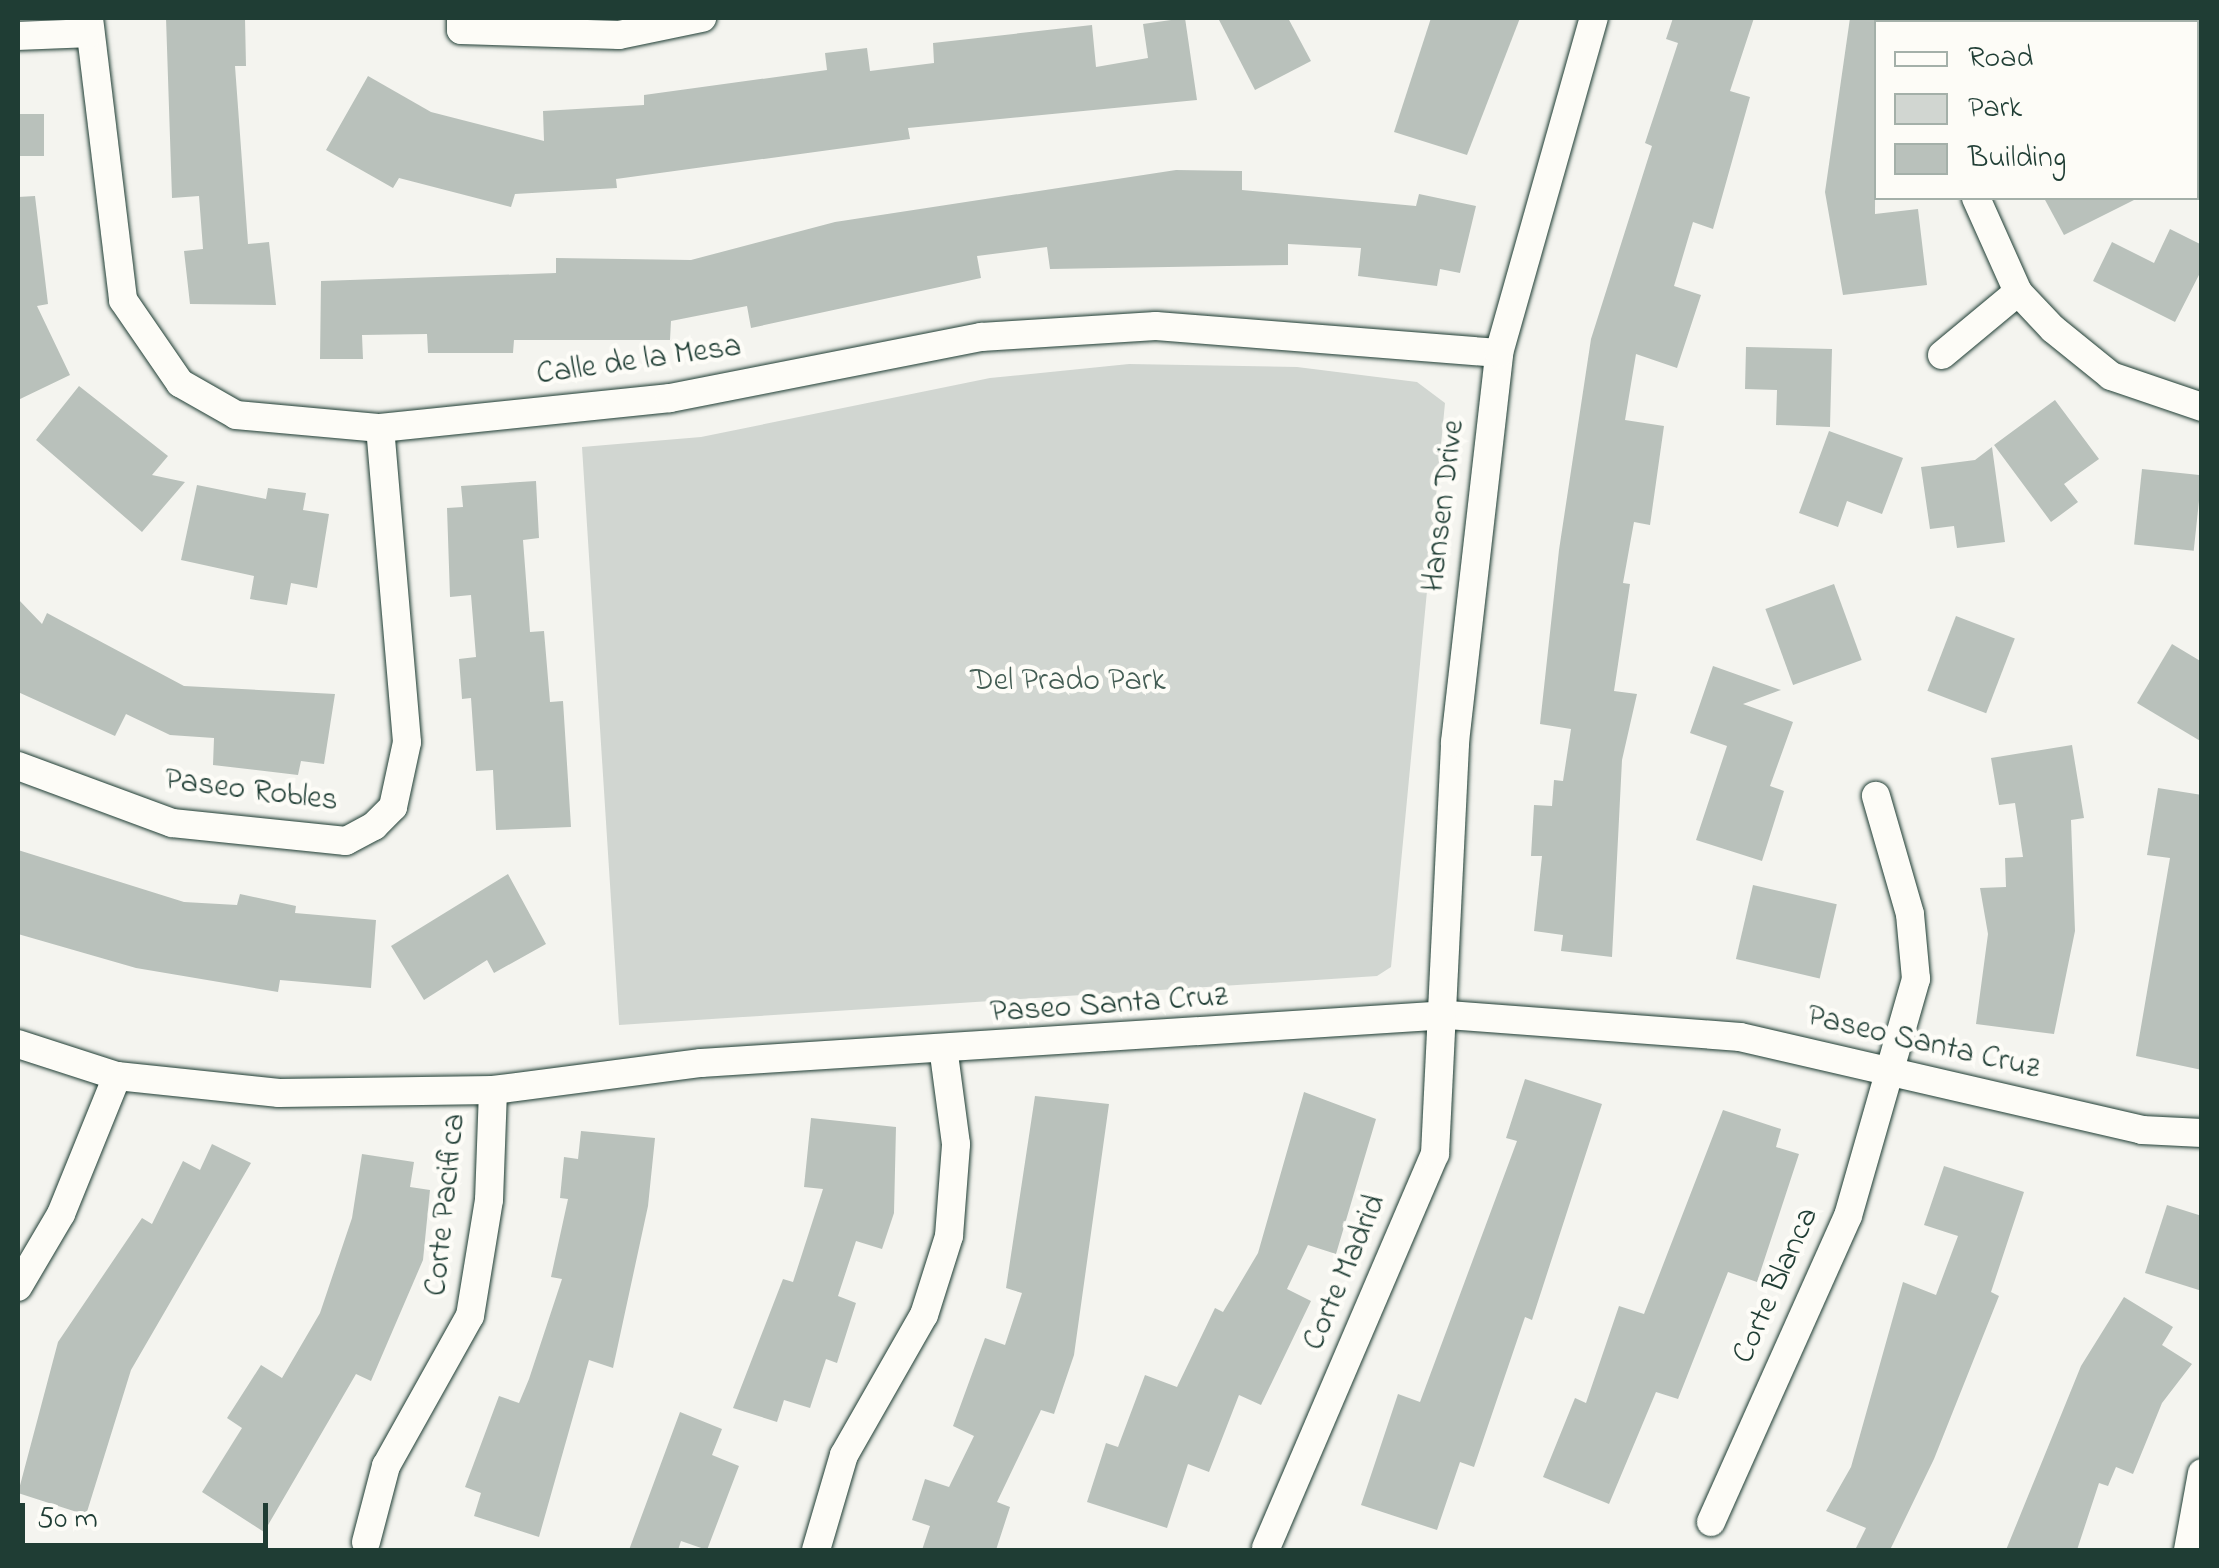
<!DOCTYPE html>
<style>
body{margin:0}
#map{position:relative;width:2219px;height:1568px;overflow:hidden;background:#f4f4ef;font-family:"Indie Flower",sans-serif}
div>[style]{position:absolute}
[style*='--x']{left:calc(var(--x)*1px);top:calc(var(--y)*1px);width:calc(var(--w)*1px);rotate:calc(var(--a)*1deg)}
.green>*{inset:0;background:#d1d6d1}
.building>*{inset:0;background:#b9c1bb;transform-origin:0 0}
.roads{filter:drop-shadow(0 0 2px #1f3d34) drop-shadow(0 0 2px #1f3d34)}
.street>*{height:28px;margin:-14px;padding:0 14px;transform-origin:14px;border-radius:14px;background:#fdfcf7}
span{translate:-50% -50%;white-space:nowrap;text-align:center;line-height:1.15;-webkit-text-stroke:9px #fdfcf7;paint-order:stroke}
.street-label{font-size:32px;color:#1f3d34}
.park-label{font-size:32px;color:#435c53}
.frame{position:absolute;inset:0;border:20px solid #1f3d34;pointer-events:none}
.legend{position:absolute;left:1874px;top:20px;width:325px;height:180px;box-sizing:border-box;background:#fdfcf7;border:2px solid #a4b0a9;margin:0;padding:12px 18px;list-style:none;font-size:30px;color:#1f3d34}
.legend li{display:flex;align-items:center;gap:20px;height:50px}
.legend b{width:50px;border:2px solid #a4b0a9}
.scale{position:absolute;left:20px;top:1503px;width:248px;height:45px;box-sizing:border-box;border:5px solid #1f3d34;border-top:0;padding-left:12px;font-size:30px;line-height:35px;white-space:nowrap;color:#1f3d34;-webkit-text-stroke:8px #fdfcf7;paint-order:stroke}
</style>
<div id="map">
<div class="green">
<i style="clip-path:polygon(1129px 364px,1297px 367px,1417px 382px,1445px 403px,1391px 967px,1377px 976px,619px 1025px,582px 447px,701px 437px,990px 378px)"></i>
</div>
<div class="building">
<i style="clip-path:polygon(166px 18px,245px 18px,246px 66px,235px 66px,248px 244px,269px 242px,276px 305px,190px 304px,184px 251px,203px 249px,199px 196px,172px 198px)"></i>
<i style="clip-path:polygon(1185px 18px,1197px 100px,908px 128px,910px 139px,616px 179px,617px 188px,515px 194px,511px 207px,399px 178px,393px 188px,326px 150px,368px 76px,431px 112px,544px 141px,543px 111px,644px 105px,644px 95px,827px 70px,825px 53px,867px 48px,870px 71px,934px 63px,933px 43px,1092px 25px,1096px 67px,1148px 58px,1143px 24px)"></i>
<i style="clip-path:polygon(1218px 18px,1288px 18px,1311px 61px,1255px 90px)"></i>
<i style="clip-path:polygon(1431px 18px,1520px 18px,1467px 155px,1394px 132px)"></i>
<i style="clip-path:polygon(1673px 18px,1754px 18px,1730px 91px,1750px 97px,1713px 229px,1693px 222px,1674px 286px,1701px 295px,1677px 368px,1636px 354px,1625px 420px,1664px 426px,1650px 525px,1634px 522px,1623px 583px,1630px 584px,1614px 691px,1637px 694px,1622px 760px,1612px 957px,1561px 951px,1563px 935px,1534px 931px,1542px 856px,1531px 856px,1534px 805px,1552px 806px,1554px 780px,1563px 781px,1571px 729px,1540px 724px,1559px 550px,1591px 339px,1652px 146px,1645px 143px,1678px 43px,1666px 39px)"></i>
<i style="clip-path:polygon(1850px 18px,1876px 18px,1875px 214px,1918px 209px,1927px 285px,1843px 295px,1825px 192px)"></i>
<i style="left:18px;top:114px;width:26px;height:42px"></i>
<i style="clip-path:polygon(1176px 170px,1242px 171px,1242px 190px,1416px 206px,1419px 194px,1476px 206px,1460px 273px,1440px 269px,1437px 286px,1358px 276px,1361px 248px,1288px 244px,1288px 265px,1050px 269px,1047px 247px,977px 256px,981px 278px,751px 328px,747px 306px,671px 321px,670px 340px,514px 340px,513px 353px,428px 353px,427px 334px,362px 335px,363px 359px,320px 359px,321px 281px,556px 273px,556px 258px,691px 260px,835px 222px)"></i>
<i style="clip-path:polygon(35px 196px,48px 304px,37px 306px,70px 375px,18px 400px,18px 197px)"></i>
<i style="clip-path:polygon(2044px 198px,2138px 198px,2064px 235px)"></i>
<i style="clip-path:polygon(2170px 229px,2202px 245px,2202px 269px,2175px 322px,2093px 281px,2112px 242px,2154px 263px)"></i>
<i style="clip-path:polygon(1746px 347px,1832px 349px,1830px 427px,1776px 425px,1777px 390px,1745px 389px)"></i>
<i style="clip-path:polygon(79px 386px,168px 456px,152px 475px,185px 482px,142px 532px,36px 440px)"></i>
<i style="clip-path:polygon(2055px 400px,2099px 459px,2064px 484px,2078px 502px,2051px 522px,1994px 445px)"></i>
<i style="clip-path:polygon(1829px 431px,1903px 458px,1882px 514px,1847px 501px,1838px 527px,1799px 513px)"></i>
<i style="clip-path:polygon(1992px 447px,2005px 542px,1957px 548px,1954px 526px,1930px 529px,1921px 467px,1975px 460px)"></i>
<i style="left:2142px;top:469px;width:60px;height:76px;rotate:6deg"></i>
<i style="clip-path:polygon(536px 481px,539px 538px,523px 540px,530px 632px,544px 631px,550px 702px,563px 701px,571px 827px,496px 830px,493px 770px,476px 771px,471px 698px,462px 699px,459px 659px,476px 657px,471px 595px,450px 597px,447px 508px,463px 507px,461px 486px)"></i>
<i style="clip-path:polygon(197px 485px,266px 499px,268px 488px,306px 493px,303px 510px,329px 514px,317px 588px,291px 583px,287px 605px,250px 599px,254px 576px,181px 560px)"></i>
<i style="left:1834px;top:584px;width:81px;height:73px;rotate:70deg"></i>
<i style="clip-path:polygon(18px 599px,42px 624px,47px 613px,184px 686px,335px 694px,324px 764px,301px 761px,298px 775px,213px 765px,214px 738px,170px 735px,126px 714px,115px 736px,18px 692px)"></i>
<i style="left:1956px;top:616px;width:63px;height:80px;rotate:21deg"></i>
<i style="clip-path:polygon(2172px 644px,2202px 662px,2202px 742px,2137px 703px)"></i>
<i style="clip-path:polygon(1713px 666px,1781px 690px,1743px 704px,1793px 722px,1770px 786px,1784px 791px,1762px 861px,1696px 840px,1727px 746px,1690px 733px)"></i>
<i style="clip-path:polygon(2072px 745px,2084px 818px,2071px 820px,2075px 931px,2054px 1034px,1976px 1024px,1988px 934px,1980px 888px,2006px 887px,2005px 858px,2023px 857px,2015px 803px,1999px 805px,1991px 758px)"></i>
<i style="clip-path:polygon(2158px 788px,2202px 795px,2202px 1070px,2136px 1056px,2170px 858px,2147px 855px)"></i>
<i style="clip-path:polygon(18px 850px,184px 902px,237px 905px,240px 894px,296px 906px,295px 913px,376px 920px,371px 988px,280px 980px,278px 992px,136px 968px,18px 934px)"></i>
<i style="clip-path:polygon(508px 874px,546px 944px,494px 973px,487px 960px,424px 1000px,391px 946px)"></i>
<i style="left:1753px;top:885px;width:86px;height:76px;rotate:13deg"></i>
<i style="clip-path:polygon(1525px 1079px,1602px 1104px,1532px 1320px,1525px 1317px,1474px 1467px,1460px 1462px,1437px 1530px,1361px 1505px,1398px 1394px,1420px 1402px,1517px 1141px,1506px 1138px)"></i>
<i style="clip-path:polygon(1304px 1092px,1376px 1119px,1336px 1254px,1308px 1245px,1287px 1289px,1311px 1301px,1261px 1405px,1239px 1395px,1209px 1472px,1188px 1464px,1167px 1528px,1087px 1502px,1106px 1443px,1118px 1447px,1145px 1375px,1177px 1387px,1215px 1308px,1223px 1312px,1258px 1253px)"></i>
<i style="clip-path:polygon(1035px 1096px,1109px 1104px,1074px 1355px,1054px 1414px,1041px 1410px,997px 1502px,1010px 1507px,996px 1550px,922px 1550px,930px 1526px,912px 1520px,925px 1479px,949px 1487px,974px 1436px,953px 1426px,985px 1338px,1005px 1345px,1022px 1293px,1006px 1288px)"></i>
<i style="clip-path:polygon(1723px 1110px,1781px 1129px,1776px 1147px,1799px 1154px,1757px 1282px,1728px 1272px,1678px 1399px,1656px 1392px,1609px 1504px,1543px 1477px,1575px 1398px,1586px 1403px,1619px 1306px,1644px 1314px)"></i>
<i style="clip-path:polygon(811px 1118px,896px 1127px,894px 1213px,882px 1249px,856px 1241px,838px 1296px,856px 1303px,837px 1363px,826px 1359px,810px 1408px,784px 1400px,777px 1422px,733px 1408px,783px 1279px,793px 1282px,823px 1189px,804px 1187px)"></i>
<i style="clip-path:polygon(581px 1131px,655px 1138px,648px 1206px,613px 1368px,589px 1360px,539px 1537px,474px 1516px,481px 1493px,465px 1487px,499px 1396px,519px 1403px,529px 1379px,562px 1279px,551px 1277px,568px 1199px,560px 1198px,564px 1157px,578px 1159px)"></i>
<i style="clip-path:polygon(212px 1144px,251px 1163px,131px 1370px,86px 1515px,18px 1493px,58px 1342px,142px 1218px,152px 1224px,183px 1161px,200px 1170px)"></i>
<i style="clip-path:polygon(362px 1154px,414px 1162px,410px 1187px,430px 1190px,423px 1260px,371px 1381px,356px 1374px,264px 1532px,202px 1492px,242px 1428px,227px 1418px,261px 1365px,282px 1378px,320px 1313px,352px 1218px)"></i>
<i style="clip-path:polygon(1944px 1166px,2024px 1192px,1991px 1292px,1999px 1296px,1934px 1459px,1890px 1550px,1855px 1550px,1866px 1528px,1826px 1511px,1851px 1467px,1903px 1282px,1936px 1295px,1958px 1236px,1924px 1225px)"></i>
<i style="clip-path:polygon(2167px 1205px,2202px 1216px,2202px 1291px,2145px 1273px)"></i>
<i style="clip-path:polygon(2124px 1297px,2173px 1327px,2162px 1345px,2192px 1364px,2162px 1403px,2133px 1474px,2116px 1467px,2108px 1486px,2099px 1483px,2077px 1550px,2006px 1550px,2081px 1366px)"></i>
<i style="clip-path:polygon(680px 1412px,722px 1429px,712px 1455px,739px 1466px,707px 1550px,681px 1541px,678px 1550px,629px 1550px)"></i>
</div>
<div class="roads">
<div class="street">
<i style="--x:89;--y:18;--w:284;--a:83.1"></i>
<i style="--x:123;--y:300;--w:101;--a:55.5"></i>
<i style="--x:180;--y:383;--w:64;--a:29.7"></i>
<i style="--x:236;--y:415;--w:145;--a:5.2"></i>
<i style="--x:380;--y:428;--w:292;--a:-5.9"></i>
<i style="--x:670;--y:398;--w:317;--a:-11.1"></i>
<i style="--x:981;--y:337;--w:175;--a:-3.6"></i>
<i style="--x:1156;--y:326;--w:344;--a:4.5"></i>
<i style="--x:461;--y:18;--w:12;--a:90"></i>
<i style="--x:461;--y:30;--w:158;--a:1.8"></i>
<i style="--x:619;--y:35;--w:85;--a:-11.6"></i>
<i style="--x:2000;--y:22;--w:4;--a:-63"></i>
<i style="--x:18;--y:36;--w:72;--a:-2.4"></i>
<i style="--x:1976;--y:198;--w:103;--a:65.9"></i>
<i style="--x:2018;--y:292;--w:51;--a:46.6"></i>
<i style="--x:2053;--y:329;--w:75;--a:39"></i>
<i style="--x:2111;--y:376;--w:96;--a:18.8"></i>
<i style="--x:1942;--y:355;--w:99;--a:-39.7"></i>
<i style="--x:18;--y:766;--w:164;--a:20.3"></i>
<i style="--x:172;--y:823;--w:175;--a:5.9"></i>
<i style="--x:346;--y:841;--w:32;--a:-28"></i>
<i style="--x:374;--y:826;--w:27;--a:-45"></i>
<i style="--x:393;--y:807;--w:66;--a:-77.8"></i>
<i style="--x:407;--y:742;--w:315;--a:-94.9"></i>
<i style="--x:18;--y:1044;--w:104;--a:17.9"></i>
<i style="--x:117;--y:1076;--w:163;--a:6"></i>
<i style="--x:279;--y:1093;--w:214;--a:-0.8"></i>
<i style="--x:493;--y:1090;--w:210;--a:-7.4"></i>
<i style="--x:701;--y:1063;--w:749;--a:-3.68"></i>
<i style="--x:1448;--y:1015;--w:293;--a:4.3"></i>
<i style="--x:1740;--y:1037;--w:413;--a:13"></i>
<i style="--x:2142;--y:1130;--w:60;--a:2.9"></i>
<i style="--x:18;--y:1287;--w:85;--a:-59.5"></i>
<i style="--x:61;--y:1214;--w:149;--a:-67.9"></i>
<i style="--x:1711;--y:1522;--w:335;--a:-65.9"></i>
<i style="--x:1848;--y:1216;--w:247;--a:-74"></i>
<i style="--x:1916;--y:979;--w:65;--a:-95.3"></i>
<i style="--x:1910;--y:914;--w:123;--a:-106.1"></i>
<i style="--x:366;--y:1542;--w:79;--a:-75.3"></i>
<i style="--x:386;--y:1466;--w:172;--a:-60.8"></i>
<i style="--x:470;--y:1316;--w:118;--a:-80.7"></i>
<i style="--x:489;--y:1200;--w:110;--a:-87.9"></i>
<i style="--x:1266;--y:1548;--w:429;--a:-66.8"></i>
<i style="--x:1435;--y:1154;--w:412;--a:-87.2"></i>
<i style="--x:1455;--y:742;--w:391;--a:-83.5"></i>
<i style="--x:1499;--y:353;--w:348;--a:-74.2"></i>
<i style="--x:816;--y:1550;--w:99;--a:-73.6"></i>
<i style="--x:844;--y:1455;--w:161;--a:-60.3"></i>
<i style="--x:924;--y:1315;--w:83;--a:-72.4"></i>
<i style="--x:949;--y:1236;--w:92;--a:-85.6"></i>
<i style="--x:956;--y:1144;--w:91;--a:-97.6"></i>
<i style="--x:2188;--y:1550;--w:78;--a:-79.7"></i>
</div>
</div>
<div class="street-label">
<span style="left:639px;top:362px;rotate:-8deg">Calle de la Mesa</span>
<span style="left:1445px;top:506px;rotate:-83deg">Hansen Drive</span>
<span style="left:251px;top:792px;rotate:7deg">Paseo Robles</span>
<span style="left:1109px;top:1006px;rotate:-4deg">Paseo Santa Cruz</span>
<span style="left:1923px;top:1044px;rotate:13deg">Paseo Santa Cruz</span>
<span style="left:447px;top:1205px;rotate:-84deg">Corte Pacifica</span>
<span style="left:1346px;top:1273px;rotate:-67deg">Corte Madrid</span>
<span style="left:1777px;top:1286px;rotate:-66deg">Corte Blanca</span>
</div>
<div class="park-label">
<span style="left:1068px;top:682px">Del Prado Park</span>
</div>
<div class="frame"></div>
<ul class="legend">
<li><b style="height:12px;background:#fdfcf7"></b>Road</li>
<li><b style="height:28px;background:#d1d6d1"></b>Park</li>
<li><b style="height:28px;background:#b9c1bb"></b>Building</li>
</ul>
<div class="scale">50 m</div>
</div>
